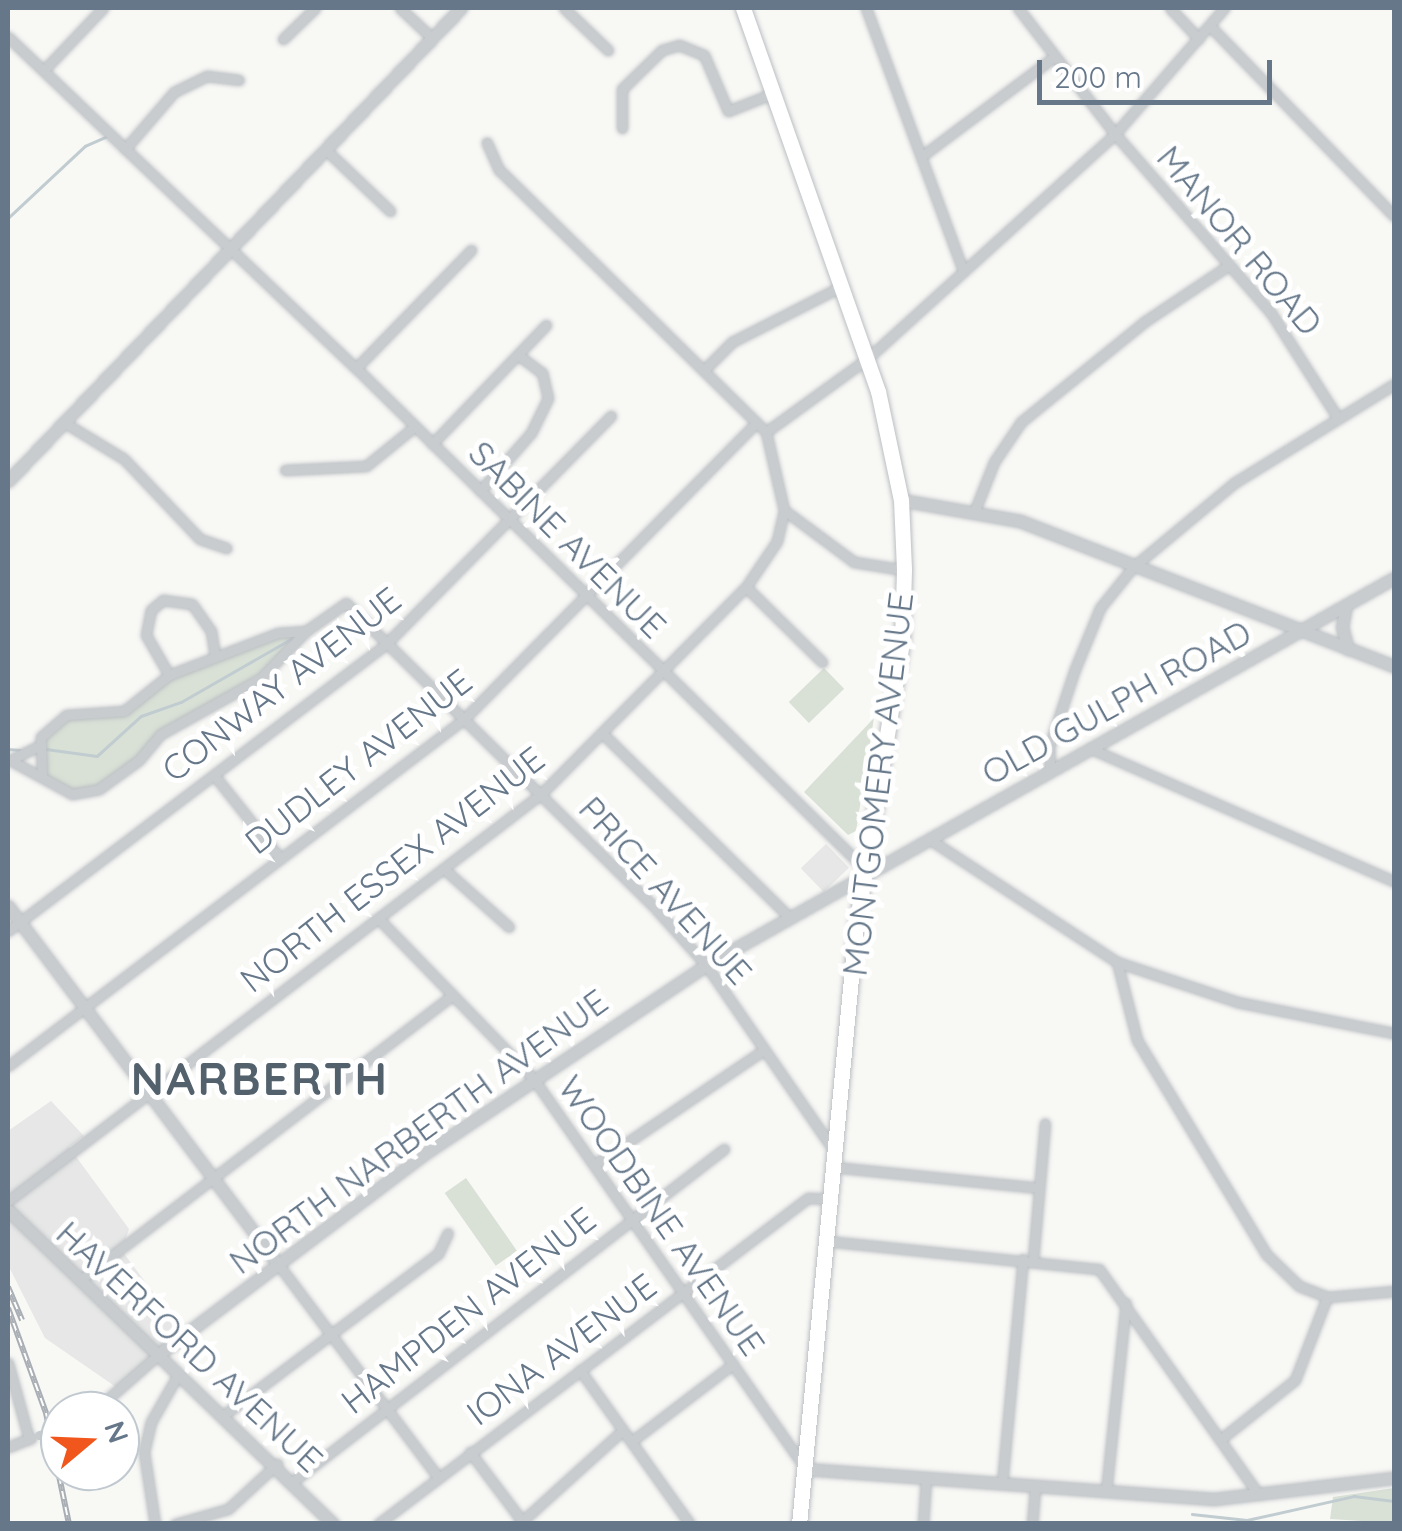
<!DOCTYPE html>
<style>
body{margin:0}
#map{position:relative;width:1402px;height:1531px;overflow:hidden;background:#f8f8f5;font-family:Quicksand,sans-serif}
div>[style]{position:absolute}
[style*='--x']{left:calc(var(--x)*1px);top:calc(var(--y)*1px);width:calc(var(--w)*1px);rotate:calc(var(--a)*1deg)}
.built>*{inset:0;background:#e6e7e6;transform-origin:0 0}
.green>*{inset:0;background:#d9e1d6;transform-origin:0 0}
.stream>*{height:2.5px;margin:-1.25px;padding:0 1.25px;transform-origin:1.25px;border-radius:1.25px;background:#c1ccd1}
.roads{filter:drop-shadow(0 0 2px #bbbfc3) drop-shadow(0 0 2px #bbbfc3)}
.minor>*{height:9px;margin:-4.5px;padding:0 4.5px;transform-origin:4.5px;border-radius:4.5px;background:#c8cccf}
.tertiary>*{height:11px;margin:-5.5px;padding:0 5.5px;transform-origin:5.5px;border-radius:5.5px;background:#c8cccf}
.primary>*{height:15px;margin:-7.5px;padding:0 7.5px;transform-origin:7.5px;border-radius:7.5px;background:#fff}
.rail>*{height:6px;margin-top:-3px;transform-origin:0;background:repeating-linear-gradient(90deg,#fff 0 8px,#a8aeb4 0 16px);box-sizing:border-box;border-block:2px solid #a8aeb4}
.minor-bridge>*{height:9px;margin:-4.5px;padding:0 4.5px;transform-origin:4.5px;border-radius:4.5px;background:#c8cccf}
span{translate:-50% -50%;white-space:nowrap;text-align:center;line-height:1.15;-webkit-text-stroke:10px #fff;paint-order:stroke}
.street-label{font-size:35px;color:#657789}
.district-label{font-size:45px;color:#53616d;font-weight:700;letter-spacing:2.5px}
.frame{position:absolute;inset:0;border:10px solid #657789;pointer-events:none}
.north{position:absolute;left:40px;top:1391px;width:100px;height:100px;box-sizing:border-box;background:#fff;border:2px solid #c1c9d0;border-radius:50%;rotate:71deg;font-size:28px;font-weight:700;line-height:40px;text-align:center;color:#657789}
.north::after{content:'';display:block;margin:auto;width:35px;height:45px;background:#f1571c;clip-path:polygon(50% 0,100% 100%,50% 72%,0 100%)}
.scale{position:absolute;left:1037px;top:60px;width:235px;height:45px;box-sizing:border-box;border:5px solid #657789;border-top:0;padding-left:12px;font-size:30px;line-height:35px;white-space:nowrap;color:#657789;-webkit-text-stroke:8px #fff;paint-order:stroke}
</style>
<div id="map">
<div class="built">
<i style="left:826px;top:844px;width:33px;height:35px;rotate:46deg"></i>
<i style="clip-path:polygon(51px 1101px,84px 1136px,69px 1147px,129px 1229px,122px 1251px,182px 1331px,116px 1387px,45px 1338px,8px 1265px,8px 1131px)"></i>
</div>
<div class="green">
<i style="clip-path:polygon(306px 631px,280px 662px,161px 733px,117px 780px,72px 794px,42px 774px,41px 737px,66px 715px,124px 711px,169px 675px,261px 640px)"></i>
<i style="left:824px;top:668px;width:29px;height:49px;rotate:46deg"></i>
<i style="clip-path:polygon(874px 718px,856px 831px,848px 835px,804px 792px)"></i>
<i style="left:466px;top:1178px;width:89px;height:26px;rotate:55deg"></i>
<i style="clip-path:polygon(1394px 1488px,1394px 1523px,1330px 1519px,1333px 1497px)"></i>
</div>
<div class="stream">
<i style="--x:8;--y:218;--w:105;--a:-43.1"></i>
<i style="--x:85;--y:146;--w:22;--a:-24"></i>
<i style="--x:8;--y:749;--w:12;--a:5"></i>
<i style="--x:46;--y:749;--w:51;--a:7.8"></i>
<i style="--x:97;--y:756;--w:59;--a:-42.3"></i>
<i style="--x:141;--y:716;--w:42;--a:-19.3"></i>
<i style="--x:181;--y:702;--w:127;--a:-29.8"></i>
<i style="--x:1192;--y:1514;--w:55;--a:6.2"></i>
<i style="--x:1247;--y:1520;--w:110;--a:-12.6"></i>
<i style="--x:1354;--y:1496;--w:40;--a:7.1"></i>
</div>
<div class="roads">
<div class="minor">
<i style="--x:400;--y:8;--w:44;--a:43.2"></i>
<i style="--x:564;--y:8;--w:61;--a:43.7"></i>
<i style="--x:866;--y:8;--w:277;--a:69.7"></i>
<i style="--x:1018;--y:8;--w:159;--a:52.4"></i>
<i style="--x:1115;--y:134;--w:237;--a:48.9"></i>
<i style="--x:1271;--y:313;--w:125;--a:57.5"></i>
<i style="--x:1170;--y:8;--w:42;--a:46.9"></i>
<i style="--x:1210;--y:26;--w:264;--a:45.9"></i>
<i style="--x:8;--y:37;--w:480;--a:43.6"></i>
<i style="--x:356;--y:368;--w:714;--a:44.55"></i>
<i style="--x:283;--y:39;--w:45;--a:-44.1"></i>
<i style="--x:44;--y:70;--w:86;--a:-46.4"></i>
<i style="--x:622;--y:128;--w:39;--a:-90"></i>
<i style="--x:622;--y:89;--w:56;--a:-44.3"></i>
<i style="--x:662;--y:50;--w:18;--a:-16"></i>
<i style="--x:679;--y:45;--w:27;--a:22"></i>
<i style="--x:704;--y:55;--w:61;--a:66.8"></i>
<i style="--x:728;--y:111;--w:49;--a:-21.4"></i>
<i style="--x:125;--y:149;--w:75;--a:-49.3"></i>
<i style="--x:174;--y:92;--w:37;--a:-26"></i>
<i style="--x:207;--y:76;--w:32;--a:7"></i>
<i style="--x:325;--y:149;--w:90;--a:43.6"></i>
<i style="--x:922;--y:156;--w:166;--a:-36.9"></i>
<i style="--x:356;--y:368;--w:165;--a:-45.7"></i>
<i style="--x:704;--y:370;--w:40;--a:-45"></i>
<i style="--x:732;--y:342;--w:123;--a:-27"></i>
<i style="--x:65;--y:423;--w:69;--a:31.4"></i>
<i style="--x:124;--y:459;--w:110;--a:46.5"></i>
<i style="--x:200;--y:539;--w:28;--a:19"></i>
<i style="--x:766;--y:432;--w:125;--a:-35.9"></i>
<i style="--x:867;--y:359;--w:335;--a:-42.2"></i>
<i style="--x:1115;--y:134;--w:167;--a:-49.1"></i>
<i style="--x:432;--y:444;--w:165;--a:-46.2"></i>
<i style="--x:285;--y:470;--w:81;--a:-2.8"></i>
<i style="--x:366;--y:466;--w:62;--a:-39.1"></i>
<i style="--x:480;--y:491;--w:77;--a:-48.7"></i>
<i style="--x:531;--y:433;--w:39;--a:-64"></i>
<i style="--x:548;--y:398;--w:26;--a:-103"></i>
<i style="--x:542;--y:373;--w:30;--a:-143"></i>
<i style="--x:784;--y:510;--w:87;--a:36.6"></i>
<i style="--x:854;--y:562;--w:51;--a:9.1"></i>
<i style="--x:975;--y:510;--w:52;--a:-68.4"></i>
<i style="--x:994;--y:462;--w:48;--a:-56"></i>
<i style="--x:1021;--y:422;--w:159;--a:-39.1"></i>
<i style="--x:1144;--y:322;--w:102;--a:-33.8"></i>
<i style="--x:746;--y:587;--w:107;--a:44.6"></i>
<i style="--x:169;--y:675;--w:46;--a:-119.9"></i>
<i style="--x:146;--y:635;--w:25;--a:-79"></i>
<i style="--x:151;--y:610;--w:16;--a:-40"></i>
<i style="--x:163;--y:600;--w:29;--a:8"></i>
<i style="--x:192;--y:604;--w:33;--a:55"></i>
<i style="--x:211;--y:631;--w:25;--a:81"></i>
<i style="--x:602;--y:733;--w:262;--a:44.5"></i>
<i style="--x:1089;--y:748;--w:333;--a:23.6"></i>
<i style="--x:10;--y:760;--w:71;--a:28.7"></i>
<i style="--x:72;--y:794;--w:27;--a:-10"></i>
<i style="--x:99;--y:789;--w:49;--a:-35.9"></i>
<i style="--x:139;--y:760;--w:34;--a:-50"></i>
<i style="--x:161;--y:734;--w:113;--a:-29.1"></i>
<i style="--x:260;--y:679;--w:66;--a:-46.2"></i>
<i style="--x:306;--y:631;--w:49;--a:-35"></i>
<i style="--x:346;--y:603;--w:437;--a:44.6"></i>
<i style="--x:657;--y:910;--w:74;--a:48.3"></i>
<i style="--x:706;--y:965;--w:224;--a:55.4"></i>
<i style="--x:10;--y:760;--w:32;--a:-26"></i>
<i style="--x:1050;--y:770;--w:23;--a:-92"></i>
<i style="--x:1049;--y:747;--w:82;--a:-71.6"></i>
<i style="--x:1075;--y:669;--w:66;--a:-67.7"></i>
<i style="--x:1100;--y:608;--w:53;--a:-51.2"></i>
<i style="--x:1133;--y:567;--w:131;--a:-39.7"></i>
<i style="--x:1234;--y:483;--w:188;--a:-31.7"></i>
<i style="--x:42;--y:774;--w:37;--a:-92"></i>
<i style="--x:41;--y:737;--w:33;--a:-41"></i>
<i style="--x:66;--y:715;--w:58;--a:-3.9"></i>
<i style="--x:124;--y:711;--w:58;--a:-38.7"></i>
<i style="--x:169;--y:675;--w:117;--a:-21.1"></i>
<i style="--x:278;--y:633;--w:28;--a:-4"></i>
<i style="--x:214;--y:775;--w:106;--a:51.5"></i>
<i style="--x:929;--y:839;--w:225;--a:33.2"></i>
<i style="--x:1117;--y:962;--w:126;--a:18.4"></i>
<i style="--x:1237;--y:1002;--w:160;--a:11.2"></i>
<i style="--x:444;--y:869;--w:87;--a:41.7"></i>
<i style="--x:378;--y:918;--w:223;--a:45.9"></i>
<i style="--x:533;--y:1078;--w:474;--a:55.1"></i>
<i style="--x:8;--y:931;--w:476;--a:-37.2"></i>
<i style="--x:387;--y:643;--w:319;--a:-45.4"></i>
<i style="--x:1117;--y:962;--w:81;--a:75.6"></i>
<i style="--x:1137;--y:1040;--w:250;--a:58.9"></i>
<i style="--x:1266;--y:1254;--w:46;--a:44.1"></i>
<i style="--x:1299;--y:1286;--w:30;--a:21"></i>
<i style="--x:8;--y:1066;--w:573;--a:-37.27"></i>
<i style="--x:464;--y:719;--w:416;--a:-45.4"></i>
<i style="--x:594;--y:1165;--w:205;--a:-34.1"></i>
<i style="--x:833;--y:1167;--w:206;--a:5.8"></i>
<i style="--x:8;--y:1201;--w:671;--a:-37.37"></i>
<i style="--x:541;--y:794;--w:291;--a:-45.3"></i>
<i style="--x:746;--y:587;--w:55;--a:-56"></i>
<i style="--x:777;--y:541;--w:32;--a:-77"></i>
<i style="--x:784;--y:510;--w:80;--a:-103"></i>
<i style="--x:766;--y:432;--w:374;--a:-135.5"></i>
<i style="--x:499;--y:170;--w:30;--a:-114"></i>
<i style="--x:826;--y:1241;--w:274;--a:5.9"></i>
<i style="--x:1099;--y:1269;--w:277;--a:54.7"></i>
<i style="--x:1033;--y:1260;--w:137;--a:-85"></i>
<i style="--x:278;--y:1264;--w:266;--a:53.1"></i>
<i style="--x:80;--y:1280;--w:469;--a:-37.4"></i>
<i style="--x:8;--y:1363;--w:79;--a:74.6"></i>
<i style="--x:580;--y:1370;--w:189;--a:54.5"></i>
<i style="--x:94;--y:1411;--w:86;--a:-41.2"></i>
<i style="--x:224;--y:1415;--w:268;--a:-37"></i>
<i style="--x:438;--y:1254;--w:23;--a:-65"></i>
<i style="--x:1221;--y:1439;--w:95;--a:-38.6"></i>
<i style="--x:1295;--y:1380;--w:89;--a:-68.9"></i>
<i style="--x:1327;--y:1297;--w:67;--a:-5.1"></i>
<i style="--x:632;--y:1441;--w:127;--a:-37.3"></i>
<i style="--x:8;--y:1447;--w:25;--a:-21"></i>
<i style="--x:470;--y:1452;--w:86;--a:53"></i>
<i style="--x:295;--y:1480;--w:542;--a:-37.65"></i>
<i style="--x:1002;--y:1484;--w:226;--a:-84.7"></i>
<i style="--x:1106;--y:1492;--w:190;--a:-84"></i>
<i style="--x:155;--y:1524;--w:73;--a:-98.7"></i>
<i style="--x:144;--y:1452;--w:31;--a:-77"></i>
<i style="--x:151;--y:1422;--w:56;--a:-60.3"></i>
<i style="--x:175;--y:1524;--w:55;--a:-15.8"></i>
<i style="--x:228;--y:1509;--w:67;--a:-42.6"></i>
<i style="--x:378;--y:1524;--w:540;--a:-37.17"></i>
<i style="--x:808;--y:1198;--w:23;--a:2"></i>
<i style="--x:519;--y:1524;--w:140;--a:-42.1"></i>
<i style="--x:923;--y:1524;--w:45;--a:-86.2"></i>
<i style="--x:1032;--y:1524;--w:38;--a:-85"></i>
</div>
<div class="tertiary">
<i style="--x:8;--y:481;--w:655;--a:-46.24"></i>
<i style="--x:901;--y:500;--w:121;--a:10"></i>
<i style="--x:1020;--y:521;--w:401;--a:21.2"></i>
<i style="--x:1346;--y:605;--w:22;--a:100"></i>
<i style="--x:1342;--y:627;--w:23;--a:75"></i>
<i style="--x:8;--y:906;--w:448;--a:53"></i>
<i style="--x:8;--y:1210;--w:452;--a:44"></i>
<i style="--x:159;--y:1354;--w:332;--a:-37"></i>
<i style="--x:424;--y:1154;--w:339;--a:-33.8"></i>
<i style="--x:706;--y:965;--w:789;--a:-29.36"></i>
<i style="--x:805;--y:1469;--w:410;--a:4.2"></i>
<i style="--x:1214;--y:1499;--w:181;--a:-6.7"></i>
</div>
<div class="primary">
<i style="--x:743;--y:8;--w:406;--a:70.6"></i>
<i style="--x:878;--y:391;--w:111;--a:78.1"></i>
<i style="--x:901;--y:500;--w:70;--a:87.5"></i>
<i style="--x:904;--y:570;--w:72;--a:91.6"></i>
<i style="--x:902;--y:642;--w:288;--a:99.2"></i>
<i style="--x:856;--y:926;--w:601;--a:95.44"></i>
</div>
</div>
<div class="rail">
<i style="--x:8;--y:1287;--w:36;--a:67"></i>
<i style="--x:8;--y:1308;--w:112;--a:70.1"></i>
<i style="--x:46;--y:1413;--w:113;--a:78.3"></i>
</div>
<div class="minor-bridge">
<i style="--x:39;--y:1435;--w:22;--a:-16"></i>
</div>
<div class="street-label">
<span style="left:1240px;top:240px;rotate:50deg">MANOR ROAD</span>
<span style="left:568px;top:539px;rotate:45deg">SABINE AVENUE</span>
<span style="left:281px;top:684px;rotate:-38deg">CONWAY AVENUE</span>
<span style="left:1116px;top:702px;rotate:-29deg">OLD GULPH ROAD</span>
<span style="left:358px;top:761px;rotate:-38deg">DUDLEY AVENUE</span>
<span style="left:877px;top:784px;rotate:-83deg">MONTGOMERY AVENUE</span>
<span style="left:392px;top:869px;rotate:-38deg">NORTH ESSEX AVENUE</span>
<span style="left:666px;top:890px;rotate:48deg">PRICE AVENUE</span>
<span style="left:418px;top:1131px;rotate:-36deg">NORTH NARBERTH AVENUE</span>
<span style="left:662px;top:1215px;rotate:55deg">WOODBINE AVENUE</span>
<span style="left:468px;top:1310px;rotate:-38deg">HAMPDEN AVENUE</span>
<span style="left:190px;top:1346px;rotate:43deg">HAVERFORD AVENUE</span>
<span style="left:561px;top:1349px;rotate:-37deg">IONA AVENUE</span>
</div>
<div class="district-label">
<span style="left:260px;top:1079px">NARBERTH</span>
</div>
<div class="frame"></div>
<div class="north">N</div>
<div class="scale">200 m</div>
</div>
